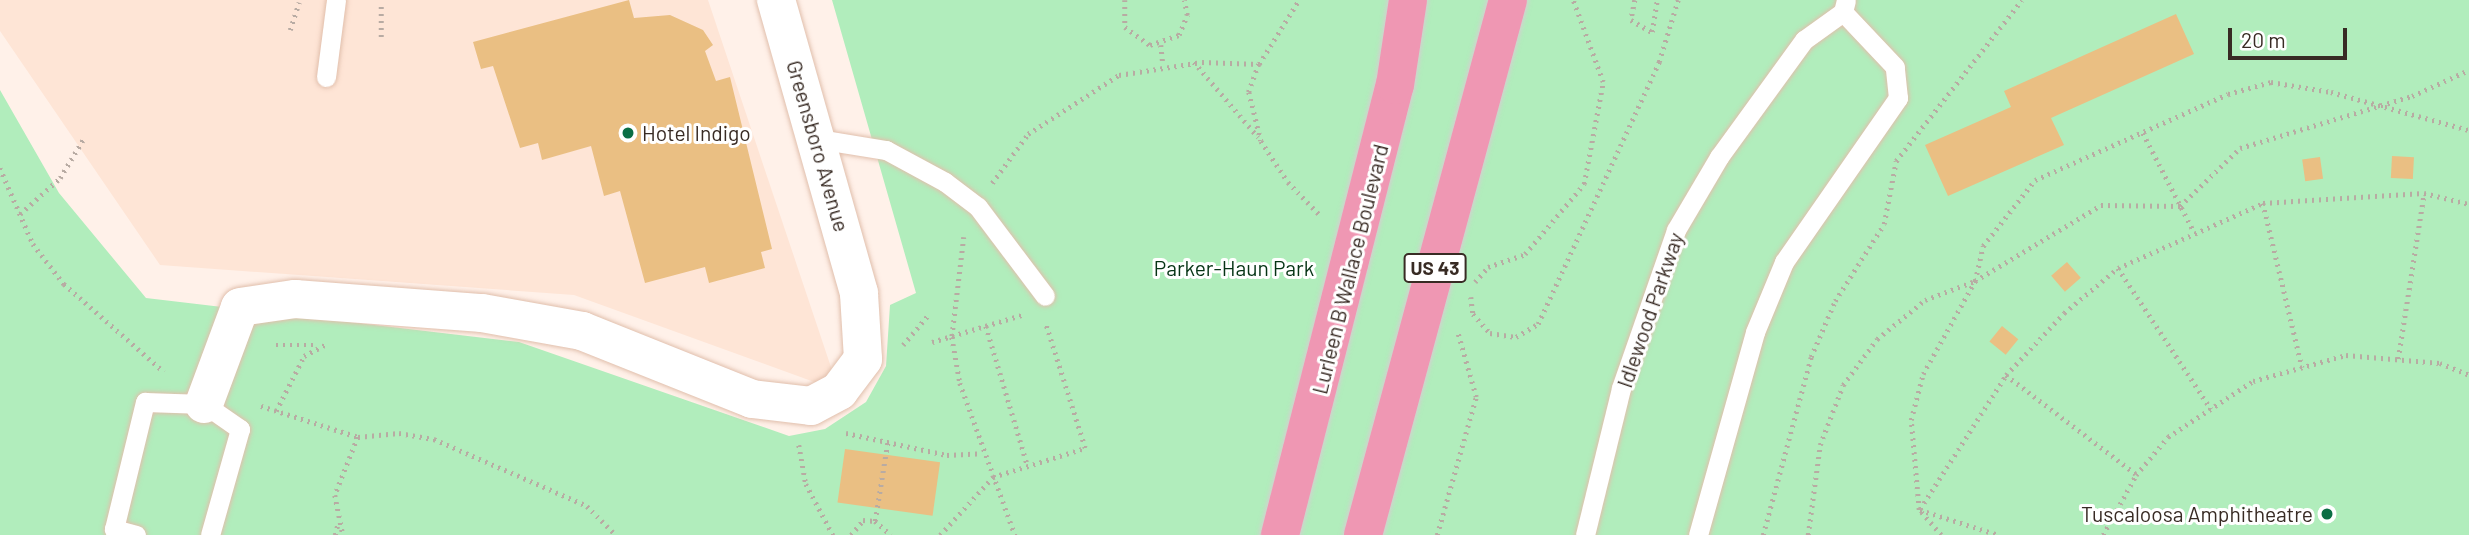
<!DOCTYPE html>
<style>
body{margin:0}
#map{position:relative;width:2469px;height:535px;overflow:hidden;background:#fff1e9;font-family:Barlow,sans-serif}
div>[style]{position:absolute}
[style*='--x']{left:calc(var(--x)*1px);top:calc(var(--y)*1px);width:calc(var(--w)*1px);rotate:calc(var(--a)*1deg)}
.built>*{inset:0;background:#fee5d6}
.green>*{inset:0;background:#b1edbc}
.building>*{inset:0;background:#eabf83;transform-origin:0 0}
.path>*{height:4.5px;margin-top:-2.25px;transform-origin:0;background:repeating-linear-gradient(90deg,#b8aba3 0 2px,transparent 0 7px)}
.roads{filter:drop-shadow(0 0 2px #e1bfac) drop-shadow(0 0 2px #e1bfac)}
.service>*{height:19px;margin:-9.5px;padding:0 9.5px;transform-origin:9.5px;border-radius:9.5px;background:#fff}
.minor>*{height:38px;margin:-19px;padding:0 19px;transform-origin:19px;border-radius:19px;background:#fff}
.bridges{filter:drop-shadow(0 0 2px #d3d0cf) drop-shadow(0 0 2px #d3d0cf)}
.trunk-bridge>*{height:38px;margin:-19px;padding:0 19px;transform-origin:19px;border-radius:19px;background:#ef97b3}
.dots>*{width:19px;height:19px;translate:-50% -50%;box-sizing:border-box;border:4px solid #fff;border-radius:50%}
span{translate:-50% -50%;white-space:nowrap;text-align:center;line-height:1.15;-webkit-text-stroke:6px #fff;paint-order:stroke}
.shield-label span{padding:2px 5px;background:#fff;border:2px solid;border-radius:5px;-webkit-text-stroke-width:0}
.shield-label{font-size:19px;color:#382b24;font-weight:700}
.poi-label{font-size:21px;color:#382b24}
.left{translate:0 -50%;text-align:left}
.right{translate:-100% -50%;text-align:right}
.street-label{font-size:21px;color:#382b24}
.park-label{font-size:21px;color:#063415}
.scale{position:absolute;left:2228px;top:28px;width:119px;height:32px;box-sizing:border-box;border:4px solid #382b24;border-top:0;padding-left:9px;font-size:21px;line-height:24px;white-space:nowrap;color:#382b24;-webkit-text-stroke:5px #fff;paint-order:stroke}
</style>
<div id="map">
<div class="built">
<i style="clip-path:polygon(0 0,708px 0,839px 391px,574px 295px,160px 265px,0 31px)"></i>
</div>
<div class="green">
<i style="clip-path:polygon(832px 0,2469px 0,2469px 535px,0 535px,0 90px,59px 193px,146px 298px,519px 342px,789px 436px,825px 429px,866px 402px,886px 366px,890px 305px,916px 293px)"></i>
</div>
<div class="building">
<i style="clip-path:polygon(629px 0,634px 18px,670px 15px,703px 30px,713px 45px,705px 51px,716px 81px,730px 77px,772px 249px,761px 252px,765px 268px,709px 283px,705px 267px,645px 283px,620px 191px,604px 196px,591px 146px,542px 160px,538px 143px,520px 148px,493px 66px,481px 69px,473px 42px)"></i>
<i style="clip-path:polygon(2176px 14px,2194px 54px,2051px 118px,2064px 145px,1948px 196px,1925px 145px,2011px 107px,2004px 91px)"></i>
<i style="left:2392px;top:156px;width:22px;height:22px;rotate:3deg"></i>
<i style="left:2320px;top:157px;width:22px;height:18px;rotate:82deg"></i>
<i style="left:2067px;top:262px;width:21px;height:21px;rotate:49deg"></i>
<i style="left:2002px;top:326px;width:21px;height:20px;rotate:39deg"></i>
<i style="left:845px;top:449px;width:96px;height:54px;rotate:8deg"></i>
</div>
<div class="path">
<i style="--x:1125;--y:0;--w:27;--a:90"></i>
<i style="--x:1125;--y:27;--w:31;--a:36"></i>
<i style="--x:1150;--y:45;--w:31;--a:-19"></i>
<i style="--x:1179;--y:35;--w:22;--a:-68"></i>
<i style="--x:1187;--y:15;--w:15;--a:-101"></i>
<i style="--x:1635;--y:0;--w:20;--a:101"></i>
<i style="--x:1631;--y:20;--w:24;--a:30"></i>
<i style="--x:1652;--y:32;--w:32;--a:-81"></i>
<i style="--x:290;--y:30;--w:29;--a:-72"></i>
<i style="--x:381;--y:37;--w:34;--a:-90"></i>
<i style="--x:1161;--y:45;--w:20;--a:84"></i>
<i style="--x:1194;--y:62;--w:99;--a:49.5"></i>
<i style="--x:1259;--y:64;--w:30;--a:110"></i>
<i style="--x:1249;--y:92;--w:50;--a:76.2"></i>
<i style="--x:1261;--y:141;--w:49;--a:56.6"></i>
<i style="--x:1288;--y:182;--w:46;--a:45.9"></i>
<i style="--x:2143;--y:133;--w:109;--a:62.7"></i>
<i style="--x:0;--y:168;--w:83;--a:66.5"></i>
<i style="--x:33;--y:244;--w:51;--a:52.2"></i>
<i style="--x:64;--y:284;--w:133;--a:41.3"></i>
<i style="--x:992;--y:183;--w:61;--a:-53.7"></i>
<i style="--x:1028;--y:134;--w:108;--a:-33"></i>
<i style="--x:1119;--y:75;--w:84;--a:-8.9"></i>
<i style="--x:1202;--y:62;--w:57;--a:2"></i>
<i style="--x:1259;--y:64;--w:75;--a:-58"></i>
<i style="--x:2263;--y:203;--w:169;--a:76.6"></i>
<i style="--x:20;--y:214;--w:54;--a:-42"></i>
<i style="--x:60;--y:178;--w:47;--a:-59"></i>
<i style="--x:964;--y:237;--w:101;--a:96.8"></i>
<i style="--x:952;--y:337;--w:47;--a:80.1"></i>
<i style="--x:960;--y:383;--w:162;--a:70.1"></i>
<i style="--x:2118;--y:268;--w:169;--a:56.6"></i>
<i style="--x:1475;--y:282;--w:20;--a:-49"></i>
<i style="--x:1488;--y:267;--w:39;--a:-19"></i>
<i style="--x:1525;--y:254;--w:92;--a:-49.9"></i>
<i style="--x:1584;--y:184;--w:104;--a:-79.4"></i>
<i style="--x:1603;--y:82;--w:87;--a:-110.1"></i>
<i style="--x:1471;--y:297;--w:17;--a:83"></i>
<i style="--x:1473;--y:314;--w:25;--a:48"></i>
<i style="--x:1490;--y:333;--w:26;--a:9"></i>
<i style="--x:1516;--y:337;--w:26;--a:-31"></i>
<i style="--x:1538;--y:324;--w:289;--a:-65.2"></i>
<i style="--x:1659;--y:62;--w:65;--a:-73"></i>
<i style="--x:986;--y:326;--w:147;--a:73.4"></i>
<i style="--x:932;--y:342;--w:94;--a:-16.7"></i>
<i style="--x:276;--y:345;--w:41;--a:0"></i>
<i style="--x:903;--y:345;--w:38;--a:-50"></i>
<i style="--x:2398;--y:359;--w:168;--a:-81.1"></i>
<i style="--x:2006;--y:375;--w:163;--a:37.3"></i>
<i style="--x:261;--y:406;--w:102;--a:17.7"></i>
<i style="--x:358;--y:437;--w:62;--a:111.6"></i>
<i style="--x:335;--y:495;--w:41;--a:78.7"></i>
<i style="--x:276;--y:411;--w:62;--a:-63"></i>
<i style="--x:304;--y:356;--w:27;--a:-28"></i>
<i style="--x:846;--y:433;--w:103;--a:12.3"></i>
<i style="--x:947;--y:455;--w:35;--a:-3"></i>
<i style="--x:358;--y:437;--w:41;--a:-5.6"></i>
<i style="--x:399;--y:433;--w:36;--a:10"></i>
<i style="--x:434;--y:439;--w:167;--a:23.6"></i>
<i style="--x:587;--y:506;--w:41;--a:45"></i>
<i style="--x:799;--y:445;--w:40;--a:80"></i>
<i style="--x:806;--y:484;--w:58;--a:62.1"></i>
<i style="--x:1920;--y:509;--w:159;--a:-57.3"></i>
<i style="--x:2006;--y:375;--w:85;--a:-46.9"></i>
<i style="--x:2064;--y:313;--w:70;--a:-39.8"></i>
<i style="--x:2118;--y:268;--w:159;--a:-24.1"></i>
<i style="--x:2263;--y:203;--w:161;--a:-3.6"></i>
<i style="--x:2424;--y:193;--w:46;--a:13.7"></i>
<i style="--x:1920;--y:510;--w:83;--a:17.6"></i>
<i style="--x:875;--y:521;--w:21;--a:41"></i>
<i style="--x:335;--y:535;--w:12;--a:-76"></i>
<i style="--x:851;--y:535;--w:19;--a:-51"></i>
<i style="--x:863;--y:520;--w:12;--a:5"></i>
<i style="--x:875;--y:521;--w:82;--a:-80.9"></i>
<i style="--x:940;--y:535;--w:79;--a:-47.6"></i>
<i style="--x:993;--y:477;--w:96;--a:-17.5"></i>
<i style="--x:1085;--y:448;--w:129;--a:-107.6"></i>
<i style="--x:1437;--y:535;--w:143;--a:-74.2"></i>
<i style="--x:1476;--y:397;--w:66;--a:-105.9"></i>
<i style="--x:1763;--y:535;--w:184;--a:-74.9"></i>
<i style="--x:1811;--y:357;--w:61;--a:-66.8"></i>
<i style="--x:1835;--y:301;--w:91;--a:-57.5"></i>
<i style="--x:1884;--y:224;--w:64;--a:-79.2"></i>
<i style="--x:1896;--y:161;--w:204;--a:-52"></i>
<i style="--x:1808;--y:535;--w:91;--a:-82.4"></i>
<i style="--x:1820;--y:445;--w:64;--a:-69"></i>
<i style="--x:1843;--y:385;--w:57;--a:-53.5"></i>
<i style="--x:1877;--y:339;--w:62;--a:-39.1"></i>
<i style="--x:1925;--y:300;--w:53;--a:-20.8"></i>
<i style="--x:1975;--y:281;--w:147;--a:-31.1"></i>
<i style="--x:2101;--y:205;--w:79;--a:0.7"></i>
<i style="--x:2180;--y:206;--w:83;--a:-44"></i>
<i style="--x:2240;--y:148;--w:180;--a:-16.8"></i>
<i style="--x:2412;--y:96;--w:63;--a:-24.5"></i>
<i style="--x:1941;--y:535;--w:33;--a:-131"></i>
<i style="--x:1919;--y:510;--w:90;--a:-95.1"></i>
<i style="--x:1911;--y:420;--w:48;--a:-75.4"></i>
<i style="--x:1923;--y:374;--w:107;--a:-60.8"></i>
<i style="--x:1975;--y:281;--w:36;--a:-77"></i>
<i style="--x:1983;--y:246;--w:84;--a:-51.8"></i>
<i style="--x:2035;--y:180;--w:211;--a:-24"></i>
<i style="--x:2228;--y:94;--w:45;--a:-15.6"></i>
<i style="--x:2271;--y:82;--w:61;--a:9.5"></i>
<i style="--x:2331;--y:92;--w:143;--a:15.4"></i>
<i style="--x:2103;--y:535;--w:68;--a:-61.2"></i>
<i style="--x:2136;--y:475;--w:50;--a:-49.9"></i>
<i style="--x:2168;--y:437;--w:102;--a:-33.4"></i>
<i style="--x:2253;--y:381;--w:97;--a:-15.6"></i>
<i style="--x:2346;--y:355;--w:94;--a:4.9"></i>
<i style="--x:2440;--y:363;--w:31;--a:22"></i>
</div>
<div class="roads">
<div class="service">
<i style="--x:326;--y:77;--w:78;--a:-82.6"></i>
<i style="--x:818;--y:139;--w:69;--a:9.2"></i>
<i style="--x:886;--y:150;--w:67;--a:28.5"></i>
<i style="--x:945;--y:182;--w:41;--a:37.1"></i>
<i style="--x:978;--y:207;--w:111;--a:53"></i>
<i style="--x:136;--y:535;--w:23;--a:-165"></i>
<i style="--x:114;--y:529;--w:131;--a:-76.3"></i>
<i style="--x:145;--y:402;--w:59;--a:1.9"></i>
<i style="--x:204;--y:404;--w:44;--a:34.8"></i>
<i style="--x:240;--y:429;--w:110;--a:105.8"></i>
<i style="--x:1585;--y:535;--w:151;--a:-76.2"></i>
<i style="--x:1621;--y:388;--w:167;--a:-70.8"></i>
<i style="--x:1676;--y:230;--w:85;--a:-59.5"></i>
<i style="--x:1719;--y:157;--w:145;--a:-54"></i>
<i style="--x:1804;--y:40;--w:48;--a:-35.7"></i>
<i style="--x:1843;--y:12;--w:12;--a:-76"></i>
<i style="--x:1698;--y:535;--w:211;--a:-74.3"></i>
<i style="--x:1755;--y:332;--w:76;--a:-67.5"></i>
<i style="--x:1784;--y:262;--w:200;--a:-55.2"></i>
<i style="--x:1898;--y:98;--w:31;--a:-96"></i>
<i style="--x:1895;--y:67;--w:76;--a:-133.4"></i>
</div>
<div class="minor">
<i style="--x:204;--y:404;--w:103;--a:-69.6"></i>
<i style="--x:240;--y:307;--w:56;--a:-8.3"></i>
<i style="--x:295;--y:299;--w:188;--a:4.3"></i>
<i style="--x:482;--y:313;--w:102;--a:10.2"></i>
<i style="--x:582;--y:331;--w:183;--a:21.8"></i>
<i style="--x:752;--y:399;--w:59;--a:6.8"></i>
<i style="--x:811;--y:406;--w:32;--a:-28"></i>
<i style="--x:839;--y:391;--w:40;--a:-53"></i>
<i style="--x:863;--y:359;--w:66;--a:-93.5"></i>
<i style="--x:859;--y:293;--w:305;--a:-105.8"></i>
</div>
</div>
<div class="bridges">
<div class="trunk-bridge">
<i style="--x:1280;--y:535;--w:464;--a:-75.7"></i>
<i style="--x:1395;--y:85;--w:86;--a:-81.3"></i>
<i style="--x:1363;--y:535;--w:554;--a:-74.84"></i>
</div>
</div>
<div class="dots">
<i style="left:628px;top:133px;background:#0a6e44"></i>
<i style="left:2327px;top:514px;background:#0a6e44"></i>
</div>
<div class="shield-label">
<span style="left:1435px;top:268px">US 43</span>
</div>
<div class="poi-label">
<span class="left" style="left:642px;top:133px">Hotel Indigo</span>
<span class="right" style="left:2313px;top:514px">Tuscaloosa Amphitheatre</span>
</div>
<div class="street-label">
<span style="left:818px;top:146px;rotate:74deg">Greensboro Avenue</span>
<span style="left:1350px;top:269px;rotate:-76deg">Lurleen B Wallace Boulevard</span>
<span style="left:1650px;top:310px;rotate:-71deg">Idlewood Parkway</span>
</div>
<div class="park-label">
<span style="left:1234px;top:268px">Parker-Haun Park</span>
</div>
<div class="scale">20 m</div>
</div>
